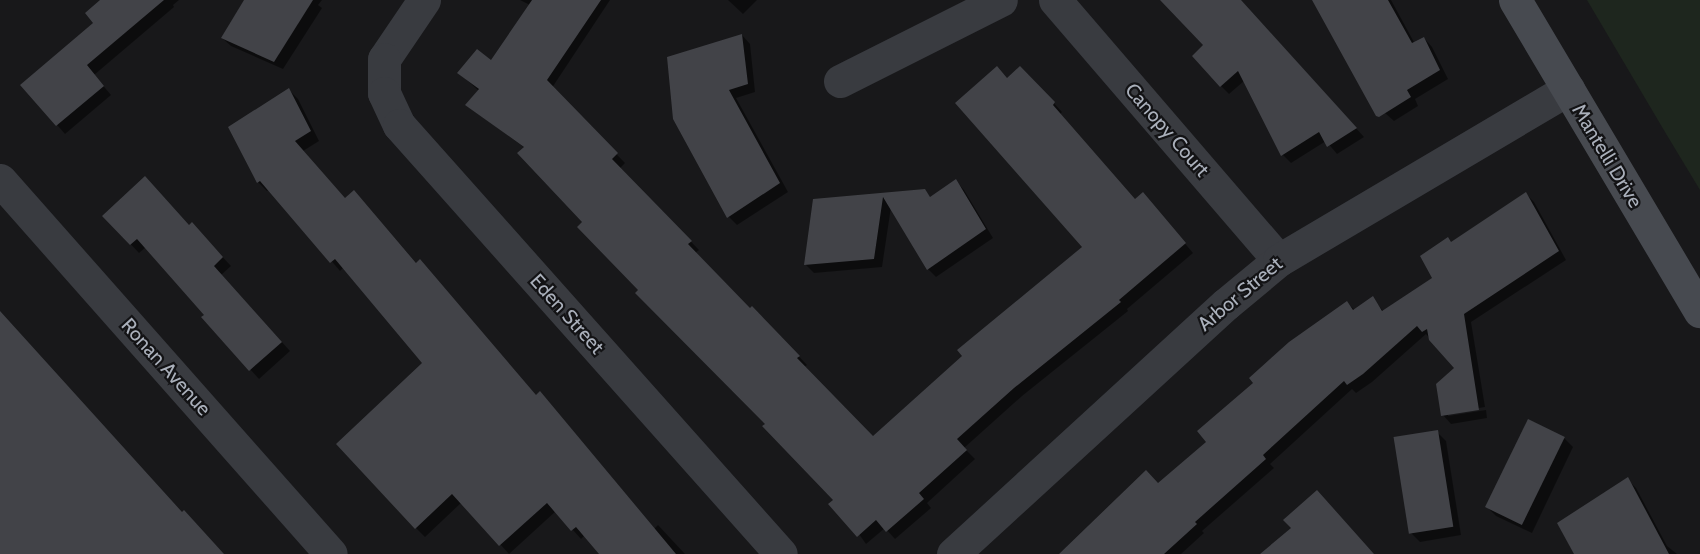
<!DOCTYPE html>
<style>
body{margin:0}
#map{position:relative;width:1700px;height:554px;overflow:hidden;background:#18181a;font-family:Cabin,sans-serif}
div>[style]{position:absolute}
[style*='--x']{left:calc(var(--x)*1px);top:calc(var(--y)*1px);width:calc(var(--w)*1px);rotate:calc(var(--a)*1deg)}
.green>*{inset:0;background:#1e261e}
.shadow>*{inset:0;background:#0007}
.building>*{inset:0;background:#424348;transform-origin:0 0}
.street>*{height:33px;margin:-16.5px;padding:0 16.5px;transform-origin:16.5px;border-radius:16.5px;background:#393b40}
.secondary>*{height:33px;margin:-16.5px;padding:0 16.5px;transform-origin:16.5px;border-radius:16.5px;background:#474a50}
span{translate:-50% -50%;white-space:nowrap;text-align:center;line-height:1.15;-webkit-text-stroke:4.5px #131315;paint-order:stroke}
.street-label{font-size:20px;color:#aab0bb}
</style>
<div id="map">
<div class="green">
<i style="clip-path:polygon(1587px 0,1700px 0,1700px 190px,1665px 132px)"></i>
</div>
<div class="shadow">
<i style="clip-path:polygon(103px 0,179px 0,173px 5px,174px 7px,94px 75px,111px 95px,65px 134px,22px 85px,95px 23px)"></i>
<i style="clip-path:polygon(246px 0,322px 0,318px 5px,322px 8px,283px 69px,231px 46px,222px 38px)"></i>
<i style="clip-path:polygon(520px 0,610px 0,536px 112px,560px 96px,625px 163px,620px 168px,699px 250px,695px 253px,750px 310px,761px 316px,807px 365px,804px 367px,873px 438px,1084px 247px,1008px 79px,1029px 76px,1062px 112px,1060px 114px,1135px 201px,1143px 194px,1193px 253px,1127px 309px,1128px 311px,1022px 396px,964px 448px,975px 459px,927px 503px,931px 508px,895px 539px,885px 528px,866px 544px,835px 500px,767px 424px,640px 290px,525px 148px,467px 105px,479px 91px,459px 73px,491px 62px,530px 5px)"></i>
<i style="clip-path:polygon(728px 0,757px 0,743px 14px)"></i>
<i style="clip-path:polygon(1162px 0,1240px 0,1364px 137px,1337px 154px,1326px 141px,1291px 163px,1283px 155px,1244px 81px,1229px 94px,1221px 86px,1205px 45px)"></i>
<i style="clip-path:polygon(1317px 0,1391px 0,1415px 44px,1424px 38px,1432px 47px,1448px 79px,1415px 99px,1418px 106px,1394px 121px,1385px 113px)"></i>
<i style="clip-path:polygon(742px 35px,750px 44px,755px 92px,736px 98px,788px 192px,737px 225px,729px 217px,674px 119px)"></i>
<i style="clip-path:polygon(289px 90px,298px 99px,319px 141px,303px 151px,345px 200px,354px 192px,363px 201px,417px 264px,654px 529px,658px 525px,685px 554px,601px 554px,585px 535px,581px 539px,556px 511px,509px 554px,462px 502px,425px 537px,416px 528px,424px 363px,344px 267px,340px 271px,270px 189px,267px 191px,258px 182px)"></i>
<i style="clip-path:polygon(956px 181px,964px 190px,993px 238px,936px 277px,928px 269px,891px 207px,882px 267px,814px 273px,806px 265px,814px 200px,924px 191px,931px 198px)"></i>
<i style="clip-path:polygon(1526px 194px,1534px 202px,1566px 260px,1471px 322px,1485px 407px,1448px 413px,1448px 416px,1486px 410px,1487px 418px,1451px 424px,1443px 415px,1456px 368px,1426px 334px,1372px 382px,1356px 393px,1352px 389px,1270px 464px,1274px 468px,1202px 531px,1204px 533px,1181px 554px,1061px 554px,1159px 485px,1208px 442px,1347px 303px,1355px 310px,1372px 298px,1384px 312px,1434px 279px,1452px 243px)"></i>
<i style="clip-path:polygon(104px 216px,189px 227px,200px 233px,231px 266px,221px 275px,290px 351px,259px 379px,203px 317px,206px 315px,146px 247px,139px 253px)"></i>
<i style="clip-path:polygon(1437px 432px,1446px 441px,1461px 535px,1420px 542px,1411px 533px)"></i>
<i style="clip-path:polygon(1564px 438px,1573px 447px,1532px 533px,1496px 516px,1488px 508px)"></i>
<i style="clip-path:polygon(1627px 479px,1636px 488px,1667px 546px,1677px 554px,1575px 554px)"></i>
</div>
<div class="building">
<i style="clip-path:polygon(100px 0,164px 0,87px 65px,104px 86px,56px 126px,20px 85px,93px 23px,85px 13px)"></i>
<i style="clip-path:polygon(244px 0,313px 0,274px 62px,221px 38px)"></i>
<i style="clip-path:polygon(532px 0,601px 0,547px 80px,618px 153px,612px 159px,692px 241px,688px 244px,750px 308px,752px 306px,800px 356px,797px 358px,873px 436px,962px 356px,957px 350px,1082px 247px,955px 103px,997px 66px,1007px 78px,1020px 66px,1055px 102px,1053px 105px,1135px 199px,1143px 192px,1186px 243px,1119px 300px,1121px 302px,1014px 388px,957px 439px,967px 450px,919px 493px,924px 499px,886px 532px,876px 520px,857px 537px,828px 504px,833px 500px,762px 426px,765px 424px,635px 293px,638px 290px,577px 227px,582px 222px,517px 153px,524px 147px,465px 105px,479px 89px,457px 73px,477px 49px,491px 60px)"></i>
<i style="clip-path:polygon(1160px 0,1241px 0,1357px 128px,1327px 147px,1319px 132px,1281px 156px,1238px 71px,1220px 87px,1192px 56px,1203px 45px)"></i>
<i style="clip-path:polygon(1312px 0,1388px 0,1412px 43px,1424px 37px,1440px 70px,1407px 90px,1411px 97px,1379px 117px,1376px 116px)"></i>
<i style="clip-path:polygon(742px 34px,748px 84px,729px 90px,780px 183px,727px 218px,673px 119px,667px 57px)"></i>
<i style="clip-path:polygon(289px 88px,311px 131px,295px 141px,345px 198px,354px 190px,416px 263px,420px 259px,536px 395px,540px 391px,676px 554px,599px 554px,576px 527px,571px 531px,547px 503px,499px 546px,452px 494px,415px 529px,336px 444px,422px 363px,335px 259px,330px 263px,260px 181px,257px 183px,228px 127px)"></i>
<i style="clip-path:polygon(145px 176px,189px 225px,192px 222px,223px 257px,214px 266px,282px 342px,249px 371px,201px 317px,204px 315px,137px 239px,130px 245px,102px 216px)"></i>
<i style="clip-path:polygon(956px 179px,986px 229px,927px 270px,883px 197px,874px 259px,804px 265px,813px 199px,925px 189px,930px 197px)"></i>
<i style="clip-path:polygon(1526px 192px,1559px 251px,1464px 314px,1479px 410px,1441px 416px,1436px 384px,1454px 368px,1429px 340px,1427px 329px,1422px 332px,1417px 326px,1363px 374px,1347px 385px,1344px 381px,1263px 455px,1266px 459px,1195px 522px,1197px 524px,1164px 554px,1059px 554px,1146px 470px,1158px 483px,1206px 442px,1197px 431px,1253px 383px,1249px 378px,1289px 342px,1347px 301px,1353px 310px,1373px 296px,1382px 311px,1432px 278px,1420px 256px,1448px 237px,1451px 242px)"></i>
<i style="clip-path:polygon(0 311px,182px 512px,184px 510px,224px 554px,0 554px)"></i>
<i style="left:1528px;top:419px;width:41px;height:98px;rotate:26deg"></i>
<i style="left:1438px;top:430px;width:98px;height:45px;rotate:81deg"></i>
<i style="clip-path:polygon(1628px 477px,1669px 554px,1574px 554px,1557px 523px)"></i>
<i style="clip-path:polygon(1317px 490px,1374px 554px,1260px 554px,1291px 528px,1283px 520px)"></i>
</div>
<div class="street">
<i style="--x:424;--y:0;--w:71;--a:124.1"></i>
<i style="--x:384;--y:59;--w:34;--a:90"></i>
<i style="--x:384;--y:93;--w:35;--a:65"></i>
<i style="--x:399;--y:125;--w:574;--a:48.32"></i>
<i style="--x:1055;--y:0;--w:343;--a:49.3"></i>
<i style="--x:840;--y:81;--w:180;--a:-26.7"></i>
<i style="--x:0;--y:180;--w:499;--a:48.5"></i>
<i style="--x:953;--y:554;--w:370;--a:-42.5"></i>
<i style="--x:1226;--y:304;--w:69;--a:-39.7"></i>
<i style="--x:1279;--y:260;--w:336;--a:-30.6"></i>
</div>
<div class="secondary">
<i style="--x:1515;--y:0;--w:362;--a:59.3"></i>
</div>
<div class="street-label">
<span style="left:1167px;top:130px;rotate:49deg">Canopy Court</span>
<span style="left:1607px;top:156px;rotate:59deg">Mantelli Drive</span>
<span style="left:1240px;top:294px;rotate:-40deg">Arbor Street</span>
<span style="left:567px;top:314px;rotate:48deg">Eden Street</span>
<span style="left:166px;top:367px;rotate:48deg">Ronan Avenue</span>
</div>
</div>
